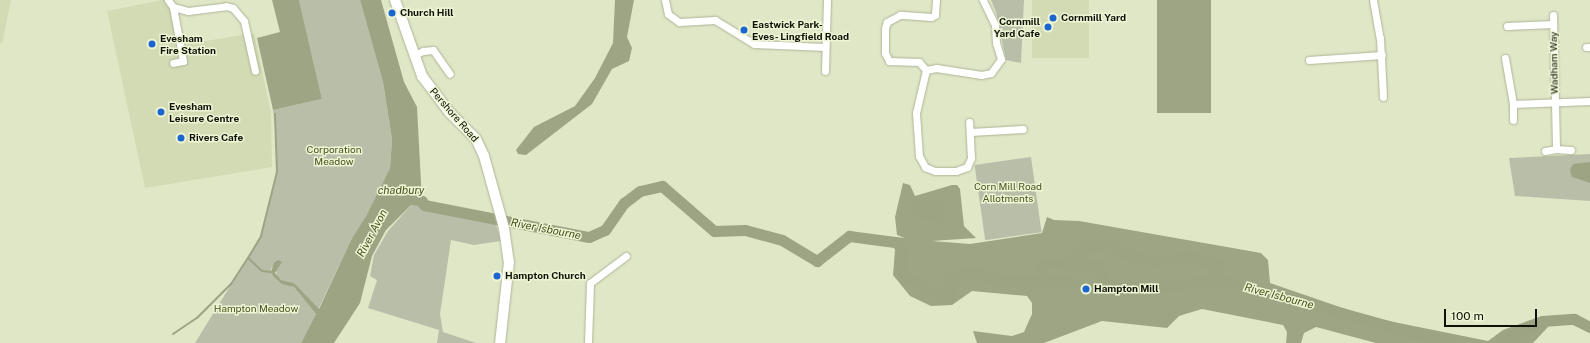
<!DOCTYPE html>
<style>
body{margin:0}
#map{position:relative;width:1590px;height:343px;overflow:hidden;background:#e0e7c7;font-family:"Public Sans",sans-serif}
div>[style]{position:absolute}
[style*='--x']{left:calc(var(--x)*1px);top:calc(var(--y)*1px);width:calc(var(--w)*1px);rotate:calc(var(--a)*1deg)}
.built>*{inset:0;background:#d2dbb4;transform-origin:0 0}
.green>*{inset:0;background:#b9bea9;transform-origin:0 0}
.forest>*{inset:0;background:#9ea585;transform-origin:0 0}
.water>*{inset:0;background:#9da484}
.stream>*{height:2px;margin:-1px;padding:0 1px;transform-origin:1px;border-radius:1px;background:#9da484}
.river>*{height:11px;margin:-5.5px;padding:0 5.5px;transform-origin:5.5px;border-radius:5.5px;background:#9da484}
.roads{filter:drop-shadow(0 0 1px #aeb597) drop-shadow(0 0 1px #aeb597)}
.minor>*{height:7px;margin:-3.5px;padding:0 3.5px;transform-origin:3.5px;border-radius:3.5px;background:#fff}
.secondary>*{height:10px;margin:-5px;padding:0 5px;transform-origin:5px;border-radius:5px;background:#fff}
.dots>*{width:11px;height:11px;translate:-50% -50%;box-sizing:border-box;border:2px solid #edf5d4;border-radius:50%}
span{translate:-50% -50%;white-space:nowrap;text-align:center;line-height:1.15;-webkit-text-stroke:3px #edf5d4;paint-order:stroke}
.poi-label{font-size:10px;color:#0f1107;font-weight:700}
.left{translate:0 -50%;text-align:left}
.right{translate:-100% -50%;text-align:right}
.street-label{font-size:10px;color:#0f1107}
.park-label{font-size:10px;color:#4b5420}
.water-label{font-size:11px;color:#48511c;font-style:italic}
.scale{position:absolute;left:1444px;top:309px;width:93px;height:18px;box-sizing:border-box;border:2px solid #0f1107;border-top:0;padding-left:5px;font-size:12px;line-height:14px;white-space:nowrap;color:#0f1107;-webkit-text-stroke:3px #edf5d4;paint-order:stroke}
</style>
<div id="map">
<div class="built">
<i style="clip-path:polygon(0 0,11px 0,2px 44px,0 43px)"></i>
<i style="clip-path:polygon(162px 0,168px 0,181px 45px,254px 33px,271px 112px,272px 167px,145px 188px,107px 11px)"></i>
<i style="left:1032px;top:0;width:57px;height:58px"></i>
</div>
<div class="green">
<i style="clip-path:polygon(299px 0,360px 0,383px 82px,392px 139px,390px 168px,366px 216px,352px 238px,318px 310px,294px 283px,281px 280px,277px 277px,276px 269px,280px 265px,271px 268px,273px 276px,282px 283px,294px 287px,316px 314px,301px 343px,195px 343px,261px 236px,277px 172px,277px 145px,273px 110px,322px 99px)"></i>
<i style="clip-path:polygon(991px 0,1024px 0,1021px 63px,1006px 60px,996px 12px)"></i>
<i style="clip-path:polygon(1590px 154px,1590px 201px,1515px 196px,1509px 158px)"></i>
<i style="left:1031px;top:157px;width:76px;height:57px;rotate:82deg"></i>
<i style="clip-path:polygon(422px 201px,424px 205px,494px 218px,501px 241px,474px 245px,451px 240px,440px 314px,443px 332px,476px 343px,437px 343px,439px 330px,368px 308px,377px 280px,370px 276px,374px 255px,388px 231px,412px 204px)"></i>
</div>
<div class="forest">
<i style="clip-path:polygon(272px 0,299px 0,322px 99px,273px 110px,257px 38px,280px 32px)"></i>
<i style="clip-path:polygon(615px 0,634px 0,627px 37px,632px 48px,629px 61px,612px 69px,592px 104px,526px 155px,518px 154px,516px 150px,534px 127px,575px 106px,595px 78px,613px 43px)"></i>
<i style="left:1157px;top:0;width:54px;height:113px"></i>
<i style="clip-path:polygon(903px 183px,910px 185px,915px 196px,952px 185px,957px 185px,960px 189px,964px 226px,976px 238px,932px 241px,970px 244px,1042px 233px,1047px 217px,1054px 220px,1079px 221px,1261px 253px,1268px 260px,1270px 283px,1369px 317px,1488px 341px,1503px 330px,1536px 318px,1541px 317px,1548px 327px,1533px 343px,1376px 343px,1316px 327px,1304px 333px,1301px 343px,1286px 343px,1287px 332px,1283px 325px,1202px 309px,1179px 316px,1167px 328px,1102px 321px,1044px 343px,977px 343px,973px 331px,1012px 336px,1024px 332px,1032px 314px,1032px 303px,1027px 296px,972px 291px,952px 305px,931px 306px,910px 296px,893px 275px,896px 237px,905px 238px,897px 235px,895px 217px)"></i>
</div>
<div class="water">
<i style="clip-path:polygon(360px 0,381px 0,404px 82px,417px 107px,422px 201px,412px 204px,386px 230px,372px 256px,360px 303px,334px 343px,301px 343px,316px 314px,294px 287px,282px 284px,273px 276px,271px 272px,274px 263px,278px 260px,282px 262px,275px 273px,281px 280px,294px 283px,319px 309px,352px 238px,366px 216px,390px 168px,392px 139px,383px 82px)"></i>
<i style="clip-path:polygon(1590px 162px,1590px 183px,1572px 177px,1570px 170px,1573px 164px)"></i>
<i style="clip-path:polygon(911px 200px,945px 200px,943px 223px,910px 215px)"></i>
<i style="clip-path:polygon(1076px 252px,1080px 253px,1090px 265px,1089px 268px,1068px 270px,1047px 266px,1043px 268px,1042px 278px,1034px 266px,1035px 262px,1040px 260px,1069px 259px)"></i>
</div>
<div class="stream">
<i style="--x:271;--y:272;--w:9;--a:-174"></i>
<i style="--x:262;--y:271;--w:19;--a:-137"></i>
<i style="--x:248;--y:258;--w:26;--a:-59"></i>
<i style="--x:261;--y:236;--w:66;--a:-76"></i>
<i style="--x:277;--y:172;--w:58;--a:-92"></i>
<i style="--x:173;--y:334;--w:29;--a:-34"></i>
<i style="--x:197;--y:318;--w:48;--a:-45"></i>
<i style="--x:231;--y:284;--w:31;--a:-57"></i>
</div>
<div class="river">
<i style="--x:408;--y:198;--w:14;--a:12"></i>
<i style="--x:422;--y:201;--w:4;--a:63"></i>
<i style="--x:424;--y:205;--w:168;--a:11"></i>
<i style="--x:589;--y:237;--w:17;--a:-24"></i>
<i style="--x:605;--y:230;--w:33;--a:-55"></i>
<i style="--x:624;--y:203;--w:20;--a:-37"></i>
<i style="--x:640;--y:191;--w:23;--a:-13"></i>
<i style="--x:662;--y:186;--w:69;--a:40.9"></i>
<i style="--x:714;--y:231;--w:31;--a:-2"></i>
<i style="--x:745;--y:230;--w:38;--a:15"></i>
<i style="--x:782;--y:240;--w:41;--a:31"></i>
<i style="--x:817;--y:261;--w:41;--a:-38"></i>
<i style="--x:849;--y:236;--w:46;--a:7.4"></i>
<i style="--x:895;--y:242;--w:10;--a:37"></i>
<i style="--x:903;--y:248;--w:19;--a:99"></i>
<i style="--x:900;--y:267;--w:9;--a:72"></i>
<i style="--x:903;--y:276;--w:49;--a:28.1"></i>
<i style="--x:946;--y:299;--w:6;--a:-39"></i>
<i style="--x:951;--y:295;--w:15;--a:-94"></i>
<i style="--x:950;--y:280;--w:18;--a:-27"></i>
<i style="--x:966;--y:272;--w:11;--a:0"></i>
<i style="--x:977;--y:272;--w:22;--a:22"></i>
<i style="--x:997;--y:280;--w:75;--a:0.8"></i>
<i style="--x:1070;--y:263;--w:6;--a:-31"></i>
<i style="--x:1075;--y:260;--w:14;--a:-69"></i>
<i style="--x:1080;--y:247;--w:29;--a:-8"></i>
<i style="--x:1109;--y:243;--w:23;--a:31"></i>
<i style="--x:1129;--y:255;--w:23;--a:15"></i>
<i style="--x:1151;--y:261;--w:38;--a:-6"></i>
<i style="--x:1189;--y:257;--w:31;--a:13"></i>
<i style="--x:1219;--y:264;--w:15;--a:94"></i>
<i style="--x:1075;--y:264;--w:23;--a:5"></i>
<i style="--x:1098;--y:266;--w:19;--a:69"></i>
<i style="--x:1105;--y:284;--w:44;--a:6.5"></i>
<i style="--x:1149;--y:289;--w:70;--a:-8.2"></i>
<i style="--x:1218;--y:279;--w:242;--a:15.4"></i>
<i style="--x:1093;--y:284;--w:12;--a:0"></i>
<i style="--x:1501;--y:343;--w:24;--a:-33"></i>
<i style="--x:1521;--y:330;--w:23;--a:-23"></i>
<i style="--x:1542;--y:321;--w:32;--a:-4"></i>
<i style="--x:1574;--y:319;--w:18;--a:27"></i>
</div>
<div class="roads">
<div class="minor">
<i style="--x:168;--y:0;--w:9;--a:54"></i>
<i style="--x:173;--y:7;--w:16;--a:15"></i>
<i style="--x:188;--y:11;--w:38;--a:-7"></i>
<i style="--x:226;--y:6;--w:7;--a:16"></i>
<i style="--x:233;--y:8;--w:17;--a:50"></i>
<i style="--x:244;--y:21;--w:51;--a:77.6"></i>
<i style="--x:665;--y:0;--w:14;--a:78"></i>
<i style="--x:668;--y:14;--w:14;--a:36"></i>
<i style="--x:679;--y:22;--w:36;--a:-3"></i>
<i style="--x:715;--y:20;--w:46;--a:31.6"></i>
<i style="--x:754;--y:44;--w:71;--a:2.4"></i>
<i style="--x:936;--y:0;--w:15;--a:94"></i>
<i style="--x:935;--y:15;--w:4;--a:153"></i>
<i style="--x:931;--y:17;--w:31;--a:-176"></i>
<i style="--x:900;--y:15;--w:15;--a:152"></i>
<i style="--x:887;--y:22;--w:6;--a:108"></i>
<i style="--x:885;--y:28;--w:25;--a:90"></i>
<i style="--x:885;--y:53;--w:9;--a:63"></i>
<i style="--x:889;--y:61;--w:30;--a:2"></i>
<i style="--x:919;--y:62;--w:11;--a:49"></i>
<i style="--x:926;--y:70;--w:10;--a:-11"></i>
<i style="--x:936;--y:68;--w:46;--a:8.8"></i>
<i style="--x:981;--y:75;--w:10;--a:-11"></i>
<i style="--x:991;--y:73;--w:17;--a:-54"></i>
<i style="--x:1001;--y:59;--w:17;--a:-107"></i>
<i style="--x:996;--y:43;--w:18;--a:-93"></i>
<i style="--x:995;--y:25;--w:28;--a:-116"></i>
<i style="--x:1373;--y:0;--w:39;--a:80"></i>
<i style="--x:1380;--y:38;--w:59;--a:87.1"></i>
<i style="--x:173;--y:7;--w:55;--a:79.5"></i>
<i style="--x:183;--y:61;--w:10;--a:169"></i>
<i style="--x:1553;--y:15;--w:134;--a:88.7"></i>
<i style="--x:1507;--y:26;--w:46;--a:-2.5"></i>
<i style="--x:1586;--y:47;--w:4;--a:0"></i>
<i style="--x:413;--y:56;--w:11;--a:-27"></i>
<i style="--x:423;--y:51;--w:10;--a:-6"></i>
<i style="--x:433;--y:50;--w:29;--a:55"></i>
<i style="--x:1505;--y:58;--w:47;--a:80.1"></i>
<i style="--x:1513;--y:104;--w:77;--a:-2.2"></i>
<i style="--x:1309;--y:60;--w:73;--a:-3.9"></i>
<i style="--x:926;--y:70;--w:44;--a:103.1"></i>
<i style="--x:916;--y:113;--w:43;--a:86"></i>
<i style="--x:919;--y:156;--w:13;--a:61"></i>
<i style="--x:925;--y:167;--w:11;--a:22"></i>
<i style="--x:935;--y:171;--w:21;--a:0"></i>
<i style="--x:956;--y:171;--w:12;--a:-20"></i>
<i style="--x:967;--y:167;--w:10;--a:-66"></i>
<i style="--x:971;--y:158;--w:36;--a:-93"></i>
<i style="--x:825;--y:71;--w:71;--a:-88.4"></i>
<i style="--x:1513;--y:104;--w:16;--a:90"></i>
<i style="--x:970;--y:132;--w:53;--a:-3.2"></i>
<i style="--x:1545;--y:151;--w:11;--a:-10"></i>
<i style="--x:1556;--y:149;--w:15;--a:4"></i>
<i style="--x:588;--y:343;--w:60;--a:-88.1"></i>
<i style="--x:590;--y:283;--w:45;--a:-36.9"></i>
</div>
<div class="secondary">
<i style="--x:395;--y:0;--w:81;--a:70.4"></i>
<i style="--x:422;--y:76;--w:46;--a:52.9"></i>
<i style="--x:450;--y:113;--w:37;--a:45"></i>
<i style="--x:476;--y:139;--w:19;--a:65"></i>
<i style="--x:484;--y:156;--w:75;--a:74.5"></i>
<i style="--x:504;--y:228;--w:34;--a:82"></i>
<i style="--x:509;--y:262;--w:81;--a:96.3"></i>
</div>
</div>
<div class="dots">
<i style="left:392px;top:13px;background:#1b65d0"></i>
<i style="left:1053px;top:18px;background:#1b65d0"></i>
<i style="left:1048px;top:27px;background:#1b65d0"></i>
<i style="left:744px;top:30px;background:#1b65d0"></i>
<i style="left:152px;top:44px;background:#1b65d0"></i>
<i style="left:161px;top:112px;background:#1b65d0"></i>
<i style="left:181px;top:138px;background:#1b65d0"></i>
<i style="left:497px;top:276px;background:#1b65d0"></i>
<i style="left:1086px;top:289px;background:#1b65d0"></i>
</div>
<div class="poi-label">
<span class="left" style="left:400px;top:13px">Church Hill</span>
<span class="left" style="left:1061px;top:18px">Cornmill Yard</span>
<span class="right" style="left:1040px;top:27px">Cornmill<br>Yard Cafe</span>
<span class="left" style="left:752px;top:30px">Eastwick Park-<br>Eves- Lingfield Road</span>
<span class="left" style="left:160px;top:44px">Evesham<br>Fire Station</span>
<span class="left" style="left:169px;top:112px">Evesham<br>Leisure Centre</span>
<span class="left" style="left:189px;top:138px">Rivers Cafe</span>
<span class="left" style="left:505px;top:276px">Hampton Church</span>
<span class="left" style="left:1094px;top:289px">Hampton Mill</span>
</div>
<div class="street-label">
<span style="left:1554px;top:63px;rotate:-91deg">Wadham Way</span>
<span style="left:454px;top:115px;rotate:49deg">Pershore Road</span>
</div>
<div class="park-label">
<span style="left:334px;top:155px">Corporation<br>Meadow</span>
<span style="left:1008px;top:192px">Corn Mill Road<br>Allotments</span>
<span style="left:256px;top:309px">Hampton Meadow</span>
</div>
<div class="water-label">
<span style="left:401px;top:190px">chadbury</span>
<span style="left:546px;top:229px;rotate:11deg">River Isbourne</span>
<span style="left:372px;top:233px;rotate:-62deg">River Avon</span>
<span style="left:1279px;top:296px;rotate:15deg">River Isbourne</span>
</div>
<div class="scale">100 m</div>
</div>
